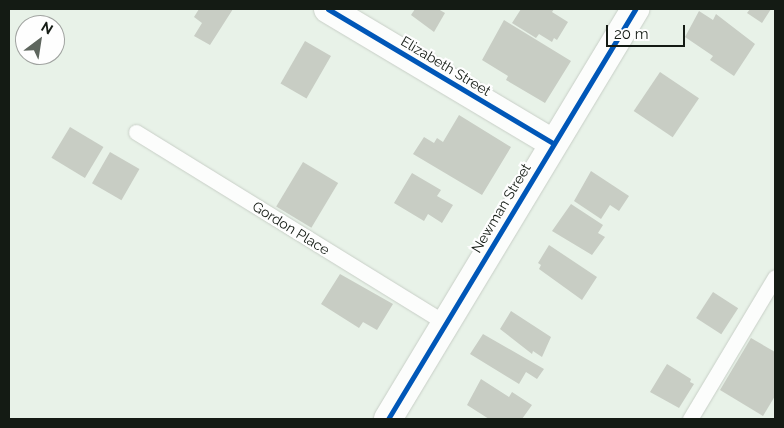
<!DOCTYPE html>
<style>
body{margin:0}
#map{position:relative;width:784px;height:428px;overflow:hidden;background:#e8f2e8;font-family:Raleway,sans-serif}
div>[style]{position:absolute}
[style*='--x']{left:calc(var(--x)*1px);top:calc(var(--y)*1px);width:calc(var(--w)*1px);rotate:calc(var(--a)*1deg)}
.building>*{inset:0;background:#c8cdc4;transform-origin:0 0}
.roads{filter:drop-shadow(0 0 1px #c8cfc7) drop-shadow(0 0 1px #c8cfc7)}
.lane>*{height:15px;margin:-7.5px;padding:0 7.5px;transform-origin:7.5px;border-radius:7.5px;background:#fcfdfc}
.street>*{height:28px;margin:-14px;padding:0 14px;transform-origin:14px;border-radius:14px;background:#fcfdfc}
.secondary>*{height:28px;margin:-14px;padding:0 14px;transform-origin:14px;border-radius:14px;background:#fcfdfc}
.cycleway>*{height:5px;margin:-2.5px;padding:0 2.5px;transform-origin:2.5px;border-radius:2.5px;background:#0057b8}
span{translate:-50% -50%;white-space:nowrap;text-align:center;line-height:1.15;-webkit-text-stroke:4.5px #fefefe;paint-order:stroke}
.street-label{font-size:14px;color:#141b14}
.frame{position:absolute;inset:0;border:10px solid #141b14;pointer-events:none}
.north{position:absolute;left:15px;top:15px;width:50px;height:50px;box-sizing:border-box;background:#fefefe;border:1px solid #a0a3a0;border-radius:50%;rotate:31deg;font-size:14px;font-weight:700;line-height:20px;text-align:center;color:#141b14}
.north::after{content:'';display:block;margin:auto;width:18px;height:22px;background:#5e665e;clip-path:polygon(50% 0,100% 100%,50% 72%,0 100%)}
.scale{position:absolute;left:606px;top:25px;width:79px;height:22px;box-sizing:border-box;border:2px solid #141b14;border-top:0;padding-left:6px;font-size:15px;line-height:18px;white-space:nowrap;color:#141b14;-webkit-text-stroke:4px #fefefe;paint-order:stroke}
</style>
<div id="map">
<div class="building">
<i style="clip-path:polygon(199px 9px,233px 9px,210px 45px,194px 36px,202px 23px,194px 17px)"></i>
<i style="clip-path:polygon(415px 9px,438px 9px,445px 13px,434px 32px,411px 15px)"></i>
<i style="clip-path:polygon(521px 9px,554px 9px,552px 12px,568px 22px,557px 40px,554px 38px,552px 42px,539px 34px,536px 38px,512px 23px)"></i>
<i style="clip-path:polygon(750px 9px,771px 9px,762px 23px,747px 13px)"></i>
<i style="clip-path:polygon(699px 11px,713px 20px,716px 14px,755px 44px,734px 76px,710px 60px,713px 56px,685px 37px)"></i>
<i style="clip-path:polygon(504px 20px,571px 61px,545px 103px,506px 80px,508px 76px,482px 60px)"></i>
<i style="left:305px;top:41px;width:30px;height:49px;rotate:30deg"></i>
<i style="left:660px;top:72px;width:47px;height:47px;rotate:34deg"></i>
<i style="clip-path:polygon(459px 115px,511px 147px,482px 195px,413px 154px,424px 137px,434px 143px,437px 138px,443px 142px)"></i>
<i style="left:70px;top:127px;width:39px;height:36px;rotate:31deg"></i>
<i style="left:110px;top:152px;width:34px;height:36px;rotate:30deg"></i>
<i style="left:303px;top:162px;width:41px;height:52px;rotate:31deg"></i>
<i style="clip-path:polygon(591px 171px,629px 196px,619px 211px,610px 205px,601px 219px,574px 201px)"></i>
<i style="clip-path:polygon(412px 173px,441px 190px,437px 196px,453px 205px,442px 223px,428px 214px,424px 221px,394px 203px)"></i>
<i style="clip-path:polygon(571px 204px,603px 225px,598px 233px,605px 237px,592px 255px,552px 231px)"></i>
<i style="clip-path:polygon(549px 245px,597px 277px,582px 300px,539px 269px,541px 265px,538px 263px)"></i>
<i style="clip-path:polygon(340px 274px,393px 304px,377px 330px,363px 322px,359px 328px,321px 304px)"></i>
<i style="left:713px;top:292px;width:30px;height:31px;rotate:33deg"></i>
<i style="clip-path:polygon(511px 311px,551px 337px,542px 357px,533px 351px,532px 354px,500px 329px)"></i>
<i style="clip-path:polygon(483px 334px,544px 369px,537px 379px,526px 372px,519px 384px,470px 354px)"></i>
<i style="clip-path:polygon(751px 338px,775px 352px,775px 396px,763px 416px,720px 390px)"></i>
<i style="clip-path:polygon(667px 364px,691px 379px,690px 382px,694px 384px,679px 408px,650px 392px)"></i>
<i style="clip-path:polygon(481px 379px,509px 397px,512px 392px,532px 405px,522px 419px,489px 419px,467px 405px)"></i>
</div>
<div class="roads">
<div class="lane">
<i style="--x:136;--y:132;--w:363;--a:31.7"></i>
<i style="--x:690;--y:419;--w:165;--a:-59.1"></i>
</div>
<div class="street">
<i style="--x:328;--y:9;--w:262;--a:30.8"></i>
</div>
<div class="secondary">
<i style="--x:388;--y:419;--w:479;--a:-58.9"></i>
</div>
</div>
<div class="cycleway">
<i style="--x:328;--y:9;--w:262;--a:30.8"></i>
<i style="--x:388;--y:419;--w:479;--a:-58.9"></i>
</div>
<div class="street-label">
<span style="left:446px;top:66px;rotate:31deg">Elizabeth Street</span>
<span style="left:501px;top:208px;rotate:-59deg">Newman Street</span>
<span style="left:291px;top:228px;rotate:32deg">Gordon Place</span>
</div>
<div class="frame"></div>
<div class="north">N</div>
<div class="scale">20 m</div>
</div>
